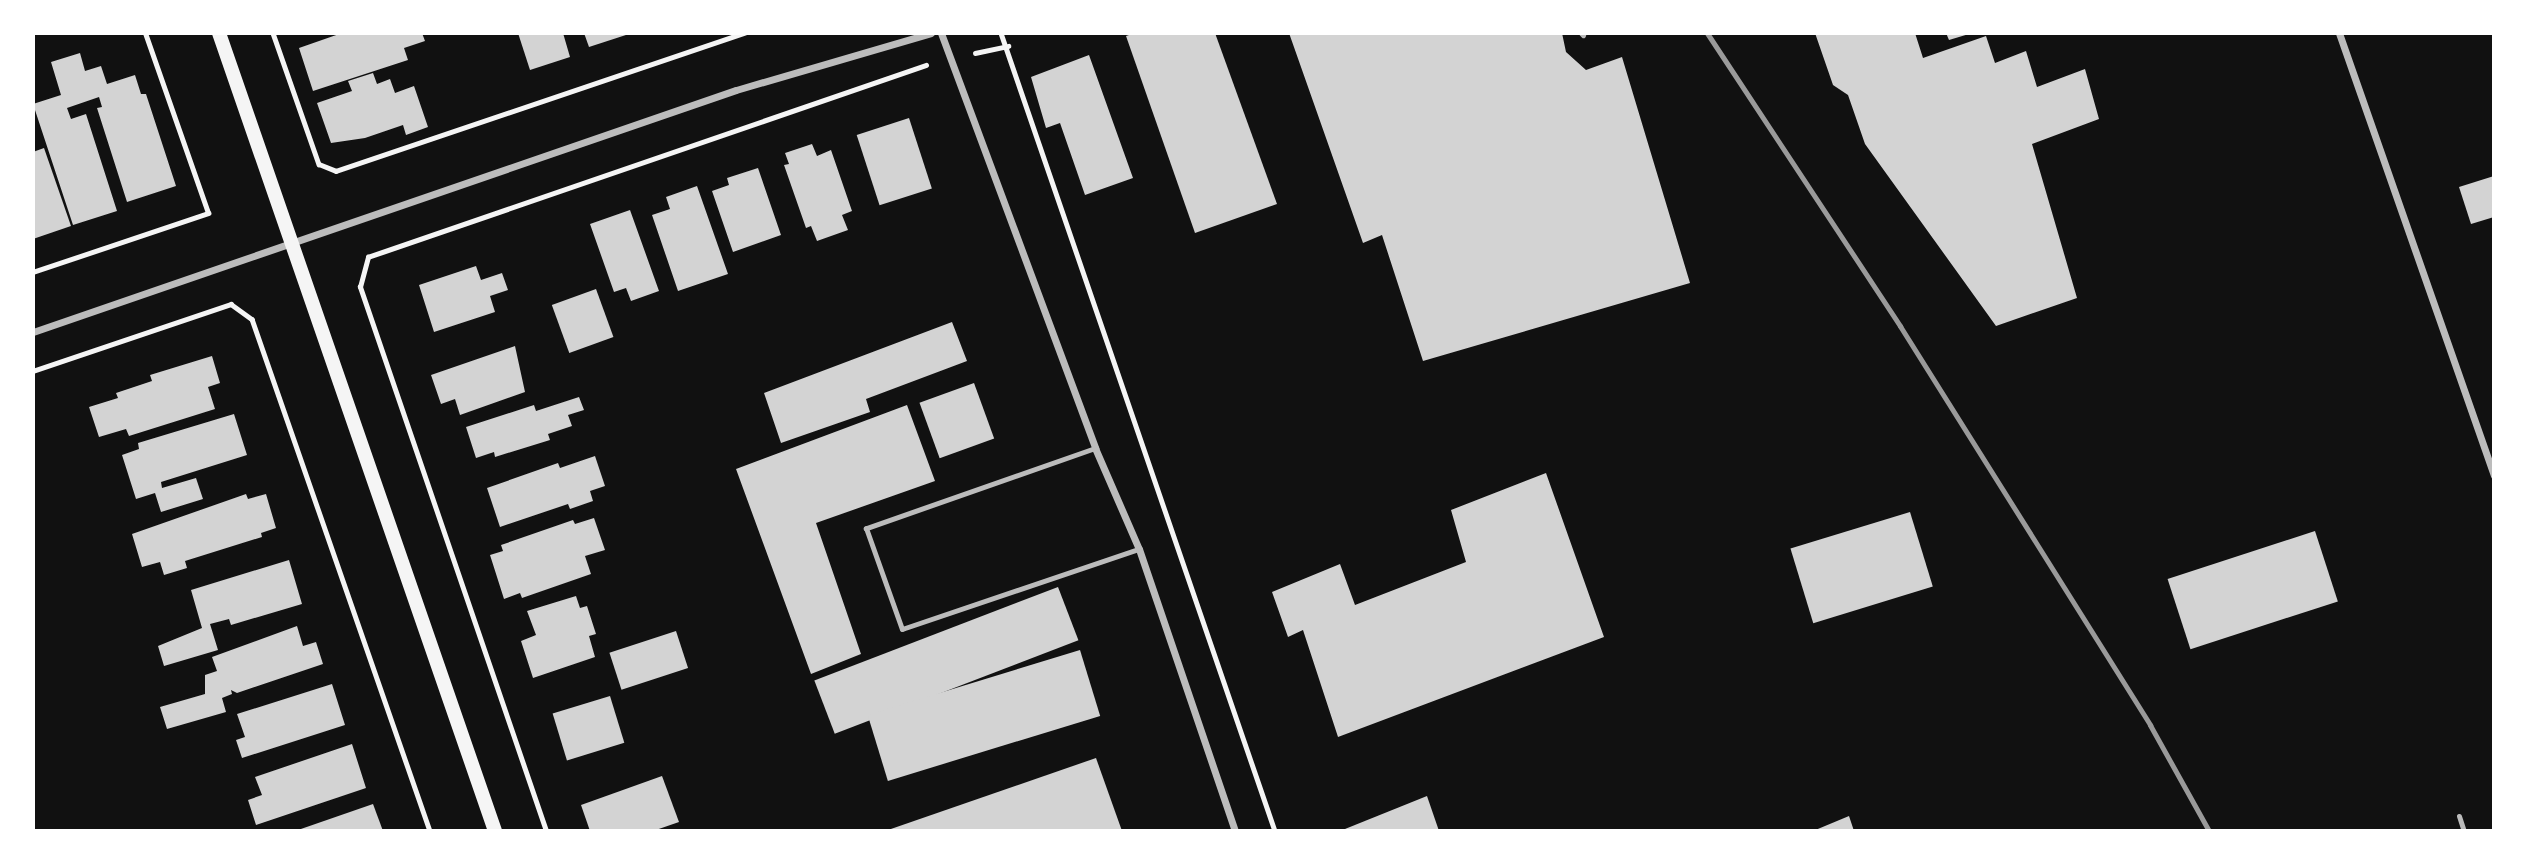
<!DOCTYPE html>
<style>
body{margin:0}
#map{position:relative;width:2527px;height:864px;overflow:hidden;background:#111;font-family:"IBM Plex Sans",sans-serif}
div>[style]{position:absolute}
[style*='--x']{left:calc(var(--x)*1px);top:calc(var(--y)*1px);width:calc(var(--w)*1px);rotate:calc(var(--a)*1deg)}
.building>*{inset:0;background:#d3d3d3;transform-origin:0 0}
.path>*{height:4.5px;margin:-2.25px;padding:0 2.25px;transform-origin:2.25px;border-radius:2.25px;background:#f5f5f5}
.service>*{height:5px;margin:-2.5px;padding:0 2.5px;transform-origin:2.5px;border-radius:2.5px;background:#bcbcbc}
.minor>*{height:7px;margin:-3.5px;padding:0 3.5px;transform-origin:3.5px;border-radius:3.5px;background:#bcbcbc}
.secondary>*{height:14px;margin:-7px;padding:0 7px;transform-origin:7px;border-radius:7px;background:#f5f5f5}
.rail>*{height:5px;margin:-2.5px;padding:0 2.5px;transform-origin:2.5px;border-radius:2.5px;background:#9a9a9a}
span{translate:-50% -50%;white-space:nowrap;text-align:center;line-height:1.15;-webkit-text-stroke:5px #fff;paint-order:stroke}
.frame{position:absolute;inset:0;border:35px solid #fff;pointer-events:none}
</style>
<div id="map">
<div class="building">
<i style="clip-path:polygon(342px 33px,422px 33px,425px 41px,404px 48px,408px 60px,313px 91px,299px 48px)"></i>
<i style="clip-path:polygon(518px 33px,563px 33px,570px 57px,530px 70px)"></i>
<i style="clip-path:polygon(584px 33px,629px 33px,629px 34px,589px 47px)"></i>
<i style="clip-path:polygon(1135px 33px,1215px 33px,1277px 204px,1195px 233px,1126px 36px)"></i>
<i style="clip-path:polygon(1289px 33px,1562px 33px,1566px 52px,1586px 70px,1622px 57px,1690px 283px,1423px 361px,1382px 235px,1363px 243px)"></i>
<i style="clip-path:polygon(1815px 33px,1915px 33px,1923px 58px,1986px 36px,1995px 63px,2026px 51px,2037px 87px,2085px 69px,2099px 119px,2032px 144px,2077px 298px,1996px 326px,1865px 144px,1848px 95px,1833px 85px)"></i>
<i style="clip-path:polygon(1946px 33px,1968px 33px,1969px 34px,1949px 40px)"></i>
<i style="clip-path:polygon(80px 53px,85px 71px,101px 66px,107px 84px,135px 75px,141px 94px,146px 94px,176px 186px,127px 202px,97px 108px,102px 107px,99px 97px,67px 108px,71px 119px,86px 114px,117px 211px,73px 225px,33px 104px,61px 95px,51px 62px)"></i>
<i style="clip-path:polygon(1089px 55px,1133px 178px,1085px 195px,1060px 123px,1046px 128px,1031px 77px)"></i>
<i style="clip-path:polygon(373px 73px,377px 84px,390px 79px,395px 93px,414px 86px,428px 127px,406px 135px,403px 125px,365px 138px,331px 143px,317px 103px,352px 91px,348px 81px)"></i>
<i style="left:909px;top:118px;width:74px;height:55px;rotate:72deg"></i>
<i style="clip-path:polygon(812px 144px,817px 156px,831px 150px,852px 211px,842px 215px,848px 230px,817px 241px,811px 226px,806px 228px,784px 165px,789px 164px,785px 153px)"></i>
<i style="clip-path:polygon(44px 148px,71px 226px,33px 239px,33px 152px)"></i>
<i style="clip-path:polygon(758px 168px,781px 235px,733px 252px,712px 191px,729px 185px,727px 178px)"></i>
<i style="clip-path:polygon(2494px 176px,2494px 217px,2471px 224px,2459px 187px)"></i>
<i style="clip-path:polygon(697px 186px,728px 274px,678px 291px,652px 215px,670px 209px,666px 197px)"></i>
<i style="clip-path:polygon(630px 210px,659px 291px,631px 301px,626px 288px,614px 292px,590px 224px)"></i>
<i style="clip-path:polygon(476px 266px,481px 280px,502px 273px,508px 290px,490px 296px,495px 312px,434px 332px,419px 285px)"></i>
<i style="left:596px;top:289px;width:51px;height:47px;rotate:70deg"></i>
<i style="clip-path:polygon(952px 322px,967px 361px,866px 399px,870px 412px,781px 443px,764px 393px)"></i>
<i style="clip-path:polygon(515px 346px,525px 392px,460px 415px,455px 399px,441px 404px,431px 375px)"></i>
<i style="clip-path:polygon(212px 356px,220px 383px,208px 387px,215px 409px,129px 436px,126px 429px,99px 437px,89px 407px,118px 398px,116px 393px,152px 381px,150px 375px)"></i>
<i style="left:974px;top:383px;width:59px;height:58px;rotate:70deg"></i>
<i style="clip-path:polygon(579px 397px,584px 410px,568px 415px,572px 426px,548px 434px,550px 440px,495px 457px,494px 452px,476px 458px,466px 427px,534px 405px,536px 411px)"></i>
<i style="clip-path:polygon(907px 405px,935px 481px,816px 523px,861px 654px,811px 674px,736px 469px)"></i>
<i style="clip-path:polygon(234px 414px,247px 455px,161px 482px,162px 488px,196px 478px,203px 499px,161px 512px,155px 493px,136px 499px,122px 455px,139px 449px,138px 443px)"></i>
<i style="clip-path:polygon(595px 456px,605px 486px,590px 491px,593px 501px,570px 509px,568px 504px,500px 527px,487px 488px,558px 463px,560px 468px)"></i>
<i style="clip-path:polygon(1546px 473px,1604px 637px,1338px 737px,1303px 630px,1288px 637px,1272px 592px,1340px 564px,1355px 605px,1466px 562px,1451px 510px)"></i>
<i style="clip-path:polygon(246px 494px,248px 499px,266px 494px,276px 528px,261px 533px,262px 537px,185px 561px,187px 568px,164px 575px,160px 562px,142px 567px,132px 534px)"></i>
<i style="left:1910px;top:512px;width:78px;height:125px;rotate:73deg"></i>
<i style="clip-path:polygon(594px 518px,605px 550px,585px 556px,591px 574px,522px 598px,520px 593px,504px 599px,490px 555px,503px 551px,501px 545px,573px 520px,575px 524px)"></i>
<i style="left:2315px;top:531px;width:74px;height:155px;rotate:72deg"></i>
<i style="clip-path:polygon(289px 560px,302px 604px,231px 625px,229px 619px,210px 624px,218px 650px,164px 666px,158px 646px,202px 628px,191px 590px)"></i>
<i style="left:1058px;top:587px;width:57px;height:261px;rotate:69deg"></i>
<i style="clip-path:polygon(576px 596px,580px 608px,587px 606px,596px 634px,589px 636px,595px 657px,533px 678px,521px 641px,536px 635px,527px 611px)"></i>
<i style="clip-path:polygon(297px 626px,303px 646px,316px 642px,323px 664px,237px 693px,231px 690px,232px 694px,222px 698px,226px 712px,167px 729px,160px 707px,205px 694px,205px 675px,217px 671px,212px 657px)"></i>
<i style="left:676px;top:631px;width:39px;height:70px;rotate:72deg"></i>
<i style="left:1080px;top:650px;width:69px;height:222px;rotate:73deg"></i>
<i style="clip-path:polygon(332px 684px,345px 725px,242px 758px,236px 740px,245px 737px,237px 714px)"></i>
<i style="left:610px;top:696px;width:49px;height:60px;rotate:73deg"></i>
<i style="clip-path:polygon(352px 744px,366px 788px,256px 825px,248px 800px,262px 795px,255px 777px)"></i>
<i style="clip-path:polygon(1096px 758px,1122px 831px,888px 831px,888px 830px)"></i>
<i style="clip-path:polygon(662px 776px,679px 822px,653px 831px,590px 831px,581px 805px)"></i>
<i style="clip-path:polygon(1427px 796px,1439px 831px,1340px 831px)"></i>
<i style="clip-path:polygon(373px 804px,383px 831px,298px 831px,298px 830px)"></i>
<i style="clip-path:polygon(1849px 816px,1854px 831px,1813px 831px)"></i>
</div>
<div class="path">
<i style="--x:273;--y:33;--w:139;--a:70.7"></i>
<i style="--x:319;--y:164;--w:18;--a:22"></i>
<i style="--x:336;--y:171;--w:431;--a:-18.7"></i>
<i style="--x:1001;--y:33;--w:844;--a:71.05"></i>
<i style="--x:975;--y:53;--w:34;--a:-12"></i>
<i style="--x:33;--y:272;--w:185;--a:-18.6"></i>
<i style="--x:208;--y:213;--w:191;--a:-109.3"></i>
<i style="--x:33;--y:371;--w:209;--a:-18.7"></i>
<i style="--x:231;--y:304;--w:26;--a:36"></i>
<i style="--x:252;--y:319;--w:542;--a:70.83"></i>
<i style="--x:546;--y:831;--w:575;--a:-108.88"></i>
<i style="--x:360;--y:287;--w:31;--a:-75"></i>
<i style="--x:368;--y:257;--w:590;--a:-18.99"></i>
</div>
<div class="service">
<i style="--x:1581;--y:33;--w:3;--a:45"></i>
<i style="--x:1095;--y:448;--w:243;--a:160.7"></i>
<i style="--x:866;--y:528;--w:107;--a:70.4"></i>
<i style="--x:902;--y:629;--w:250;--a:-18.7"></i>
<i style="--x:2459;--y:816;--w:16;--a:72"></i>
</div>
<div class="minor">
<i style="--x:941;--y:33;--w:443;--a:69.6"></i>
<i style="--x:1095;--y:448;--w:110;--a:66.5"></i>
<i style="--x:1139;--y:549;--w:298;--a:71.2"></i>
<i style="--x:2339;--y:33;--w:469;--a:70.7"></i>
<i style="--x:33;--y:332;--w:743;--a:-19"></i>
<i style="--x:736;--y:90;--w:203;--a:-16.3"></i>
</div>
<div class="secondary">
<i style="--x:219;--y:33;--w:844;--a:70.92"></i>
</div>
<div class="rail">
<i style="--x:1707;--y:33;--w:351;--a:56.6"></i>
<i style="--x:1900;--y:326;--w:471;--a:57.9"></i>
<i style="--x:2150;--y:725;--w:121;--a:60.9"></i>
</div>
<div class="frame"></div>
</div>
